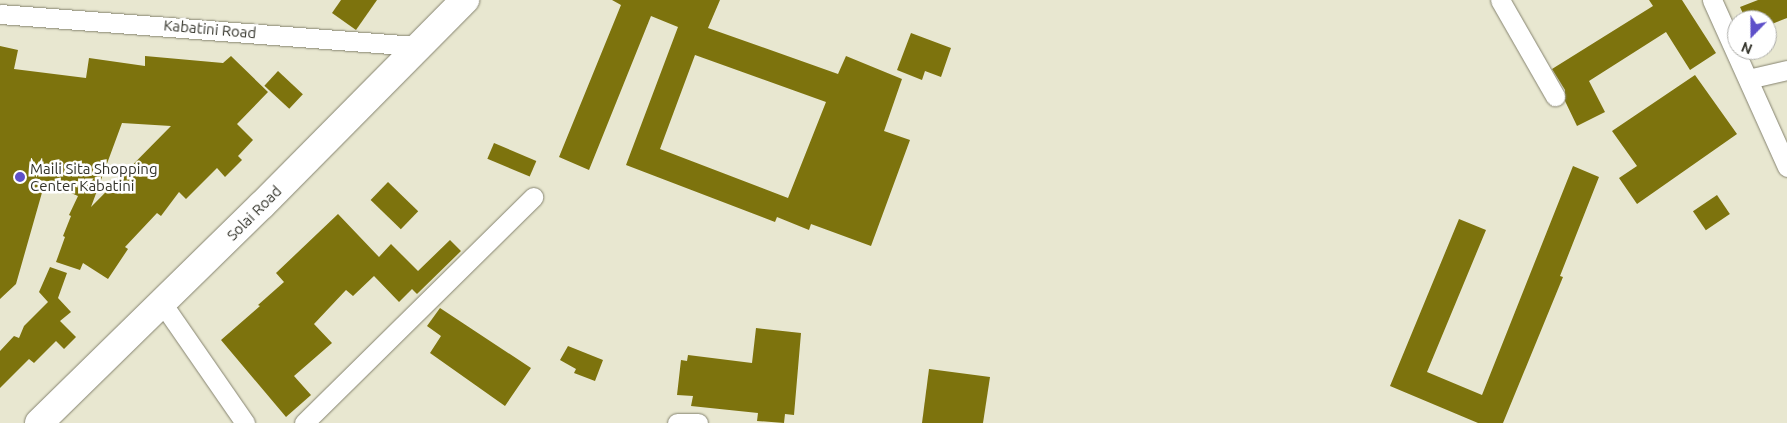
<!DOCTYPE html>
<style>
body{margin:0}
#map{position:relative;width:1787px;height:423px;overflow:hidden;background:#e8e7d0;font-family:Ubuntu,sans-serif}
div>[style]{position:absolute}
[style*='--x']{left:calc(var(--x)*1px);top:calc(var(--y)*1px);width:calc(var(--w)*1px);rotate:calc(var(--a)*1deg)}
.building>*{inset:0;background:#7d730d;transform-origin:0 0}
.roads{filter:drop-shadow(0 0 1px #85836f) drop-shadow(0 0 1px #85836f)}
.street>*{height:19px;margin:-9.5px;padding:0 9.5px;transform-origin:9.5px;border-radius:9.5px;background:#fff}
.highway>*{height:28px;margin:-14px;padding:0 14px;transform-origin:14px;border-radius:14px;background:#fff}
.dots>*{width:14px;height:14px;translate:-50% -50%;box-sizing:border-box;border:2px solid #fff;border-radius:50%}
span{translate:-50% -50%;white-space:nowrap;text-align:center;line-height:1.15;-webkit-text-stroke:5px #fff;paint-order:stroke}
.street-label{font-size:15px;color:#34342b}
.poi-label{font-size:15px;color:#34342b}
.left{translate:0 -50%;text-align:left}
.north{position:absolute;left:1727px;top:10px;width:50px;height:50px;box-sizing:border-box;background:#fff;border:1px solid #aeaeaa;border-radius:50%;rotate:202deg;font-size:14px;font-weight:700;line-height:20px;text-align:center;color:#34342b}
.north::after{content:'';display:block;margin:auto;width:18px;height:22px;background:#5e50c9;clip-path:polygon(50% 0,100% 100%,50% 72%,0 100%)}
</style>
<div id="map">
<div class="building">
<i style="clip-path:polygon(341px 0,377px 0,356px 30px,332px 13px)"></i>
<i style="clip-path:polygon(evenodd,612px 0,720px 0,708px 28px,838px 74px,846px 56px,902px 79px,884px 131px,910px 140px,871px 246px,811px 224px,809px 230px,777px 217px,775px 222px,626px 165px,678px 27px,651px 16px,589px 170px,559px 157px,621px 5px,612px 0,695px 55px,826px 102px,788px 198px,660px 149px,695px 55px)"></i>
<i style="clip-path:polygon(1649px 0,1682px 0,1716px 53px,1690px 70px,1666px 32px,1589px 81px,1605px 112px,1577px 126px,1565px 101px,1565px 90px,1552px 69px,1653px 6px)"></i>
<i style="clip-path:polygon(1758px 0,1787px 0,1787px 18px,1767px 26px,1767px 20px,1746px 20px,1740px 7px)"></i>
<i style="clip-path:polygon(911px 33px,951px 48px,941px 77px,925px 71px,922px 80px,897px 70px)"></i>
<i style="clip-path:polygon(evenodd,0 46px,18px 50px,14px 69px,86px 78px,89px 58px,145px 66px,145px 56px,223px 63px,231px 56px,268px 92px,237px 124px,253px 140px,238px 156px,242px 160px,225px 177px,217px 168px,186px 199px,179px 192px,161px 216px,157px 213px,125px 247px,128px 249px,108px 279px,83px 263px,80px 270px,56px 262px,65px 237px,63px 236px,71px 216px,69px 215px,78px 196px,45px 182px,16px 284px,0 299px,0 46px,122px 123px,171px 126px,91px 207px,122px 123px)"></i>
<i style="left:278px;top:71px;width:34px;height:20px;rotate:43deg"></i>
<i style="clip-path:polygon(1695px 75px,1737px 134px,1637px 204px,1619px 178px,1637px 166px,1612px 131px)"></i>
<i style="left:494px;top:143px;width:46px;height:17px;rotate:23deg"></i>
<i style="clip-path:polygon(1573px 166px,1599px 177px,1560px 276px,1563px 277px,1503px 423px,1478px 423px,1390px 386px,1459px 219px,1486px 230px,1427px 372px,1482px 395px)"></i>
<i style="left:388px;top:182px;width:42px;height:25px;rotate:44deg"></i>
<i style="left:1717px;top:195px;width:23px;height:29px;rotate:56deg"></i>
<i style="clip-path:polygon(338px 214px,379px 257px,391px 244px,418px 271px,450px 240px,461px 251px,417px 294px,412px 289px,399px 302px,374px 276px,353px 296px,346px 290px,314px 324px,332px 343px,294px 376px,311px 395px,286px 417px,221px 340px,260px 306px,258px 305px,284px 282px,276px 273px)"></i>
<i style="clip-path:polygon(50px 267px,67px 273px,58px 298px,71px 312px,60px 321px,76px 337px,64px 349px,56px 341px,34px 363px,29px 359px,0 388px,0 351px,14px 336px,19px 338px,24px 326px,48px 302px,39px 292px)"></i>
<i style="clip-path:polygon(440px 308px,531px 368px,505px 406px,430px 353px,441px 336px,427px 326px)"></i>
<i style="clip-path:polygon(756px 328px,801px 333px,794px 415px,785px 414px,784px 423px,757px 421px,758px 413px,691px 406px,693px 396px,677px 395px,681px 360px,687px 361px,688px 355px,752px 363px)"></i>
<i style="clip-path:polygon(568px 346px,603px 360px,595px 381px,574px 373px,576px 369px,560px 360px)"></i>
<i style="clip-path:polygon(929px 369px,990px 377px,983px 423px,922px 423px)"></i>
</div>
<div class="roads">
<div class="street">
<i style="--x:1500;--y:0;--w:111;--a:60.2"></i>
<i style="--x:1712;--y:0;--w:183;--a:65.8"></i>
<i style="--x:0;--y:14;--w:420;--a:4.4"></i>
<i style="--x:1748;--y:79;--w:40;--a:-13"></i>
<i style="--x:162;--y:303;--w:146;--a:55.3"></i>
<i style="--x:304;--y:423;--w:322;--a:-44.6"></i>
<i style="--x:677;--y:423;--w:21;--a:0"></i>
</div>
<div class="highway">
<i style="--x:39;--y:423;--w:312;--a:-44.4"></i>
<i style="--x:262;--y:205;--w:289;--a:-45.3"></i>
</div>
</div>
<div class="dots">
<i style="left:20px;top:177px;background:#5e50c9"></i>
</div>
<div class="street-label">
<span style="left:210px;top:29px;rotate:5deg">Kabatini Road</span>
<span style="left:254px;top:213px;rotate:-45deg">Solai Road</span>
</div>
<div class="poi-label">
<span class="left" style="left:30px;top:177px">Maili Sita Shopping<br>Center Kabatini</span>
</div>
<div class="north">N</div>
</div>
